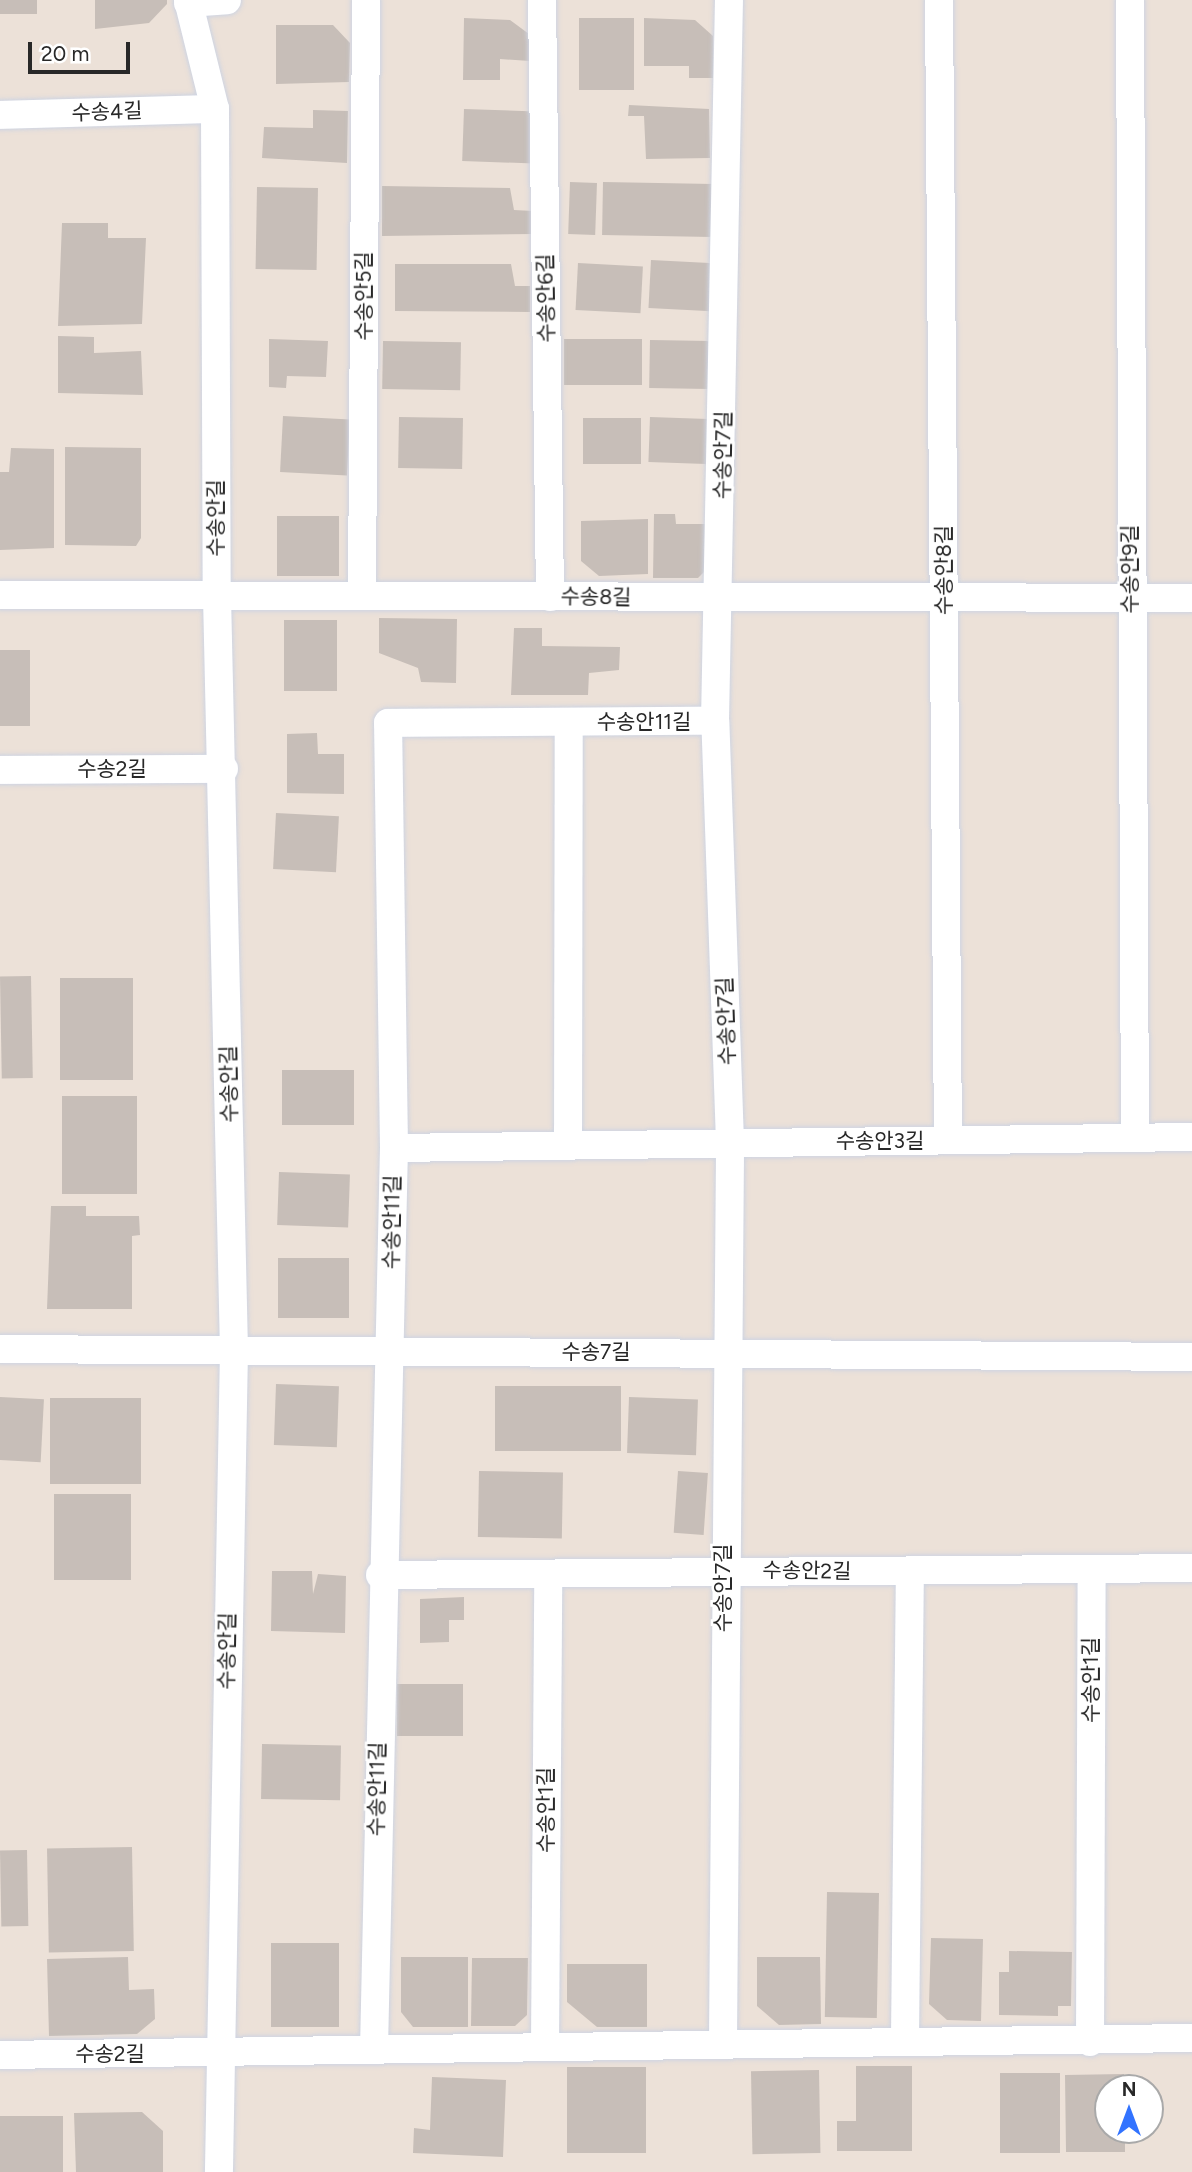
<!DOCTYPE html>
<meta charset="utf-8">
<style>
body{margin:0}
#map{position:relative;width:1192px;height:2172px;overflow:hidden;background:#ece1d8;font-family:Figtree,"Noto Sans KR",sans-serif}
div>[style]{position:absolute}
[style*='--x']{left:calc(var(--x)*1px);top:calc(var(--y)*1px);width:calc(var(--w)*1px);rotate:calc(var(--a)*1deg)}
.building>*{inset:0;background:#c7beb8;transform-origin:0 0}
.roads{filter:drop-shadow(0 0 2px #ced4e2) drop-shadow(0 0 2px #ced4e2)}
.minor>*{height:28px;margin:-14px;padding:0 14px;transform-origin:14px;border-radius:14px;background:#fff}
span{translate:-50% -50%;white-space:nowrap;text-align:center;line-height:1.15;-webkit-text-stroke:5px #fff;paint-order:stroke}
.street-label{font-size:21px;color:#282828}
.north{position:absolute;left:1094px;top:2074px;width:70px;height:70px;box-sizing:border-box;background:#fff;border:2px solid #a9a9a9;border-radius:50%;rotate:0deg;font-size:19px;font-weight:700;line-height:28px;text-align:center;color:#282828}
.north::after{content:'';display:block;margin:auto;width:24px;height:32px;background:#3273ff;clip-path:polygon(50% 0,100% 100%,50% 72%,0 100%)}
.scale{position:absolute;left:28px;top:42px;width:102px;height:32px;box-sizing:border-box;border:4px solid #282828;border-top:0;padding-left:9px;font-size:21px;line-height:24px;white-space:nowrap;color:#282828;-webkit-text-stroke:5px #fff;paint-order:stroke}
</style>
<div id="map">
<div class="building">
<i style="left:0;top:0;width:37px;height:14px"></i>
<i style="clip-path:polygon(95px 0,167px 0,167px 4px,149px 23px,95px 29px)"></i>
<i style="clip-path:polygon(464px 18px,510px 20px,529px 34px,530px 61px,500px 59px,500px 80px,463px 80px)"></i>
<i style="left:579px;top:18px;width:55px;height:72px"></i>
<i style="clip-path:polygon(644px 18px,695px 20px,713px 36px,713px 78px,689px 78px,689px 66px,644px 66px)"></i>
<i style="clip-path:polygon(276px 25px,333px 25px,350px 43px,349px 82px,276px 84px)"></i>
<i style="clip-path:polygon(629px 105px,709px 109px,710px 158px,646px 159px,644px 116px,628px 116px)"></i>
<i style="left:464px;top:109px;width:72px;height:52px;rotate:2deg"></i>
<i style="clip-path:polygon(313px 110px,348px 111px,347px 163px,262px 158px,264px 127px,313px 128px)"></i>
<i style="left:570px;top:182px;width:27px;height:52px;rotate:2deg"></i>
<i style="left:603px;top:182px;width:110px;height:53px;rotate:1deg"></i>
<i style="clip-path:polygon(382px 186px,510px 188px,514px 210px,533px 211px,533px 234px,382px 236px)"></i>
<i style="left:257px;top:187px;width:61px;height:82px;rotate:1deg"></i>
<i style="clip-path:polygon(62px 223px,108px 223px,108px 238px,146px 238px,142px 324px,58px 326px)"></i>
<i style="left:651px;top:260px;width:68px;height:48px;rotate:3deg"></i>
<i style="left:578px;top:263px;width:65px;height:47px;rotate:3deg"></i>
<i style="clip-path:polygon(395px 264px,511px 264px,515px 286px,530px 286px,530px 312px,395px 311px)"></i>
<i style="clip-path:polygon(58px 336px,94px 337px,94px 353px,141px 351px,143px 395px,58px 393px)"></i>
<i style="clip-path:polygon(269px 339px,328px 341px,326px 377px,287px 376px,286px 388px,269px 387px)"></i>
<i style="left:564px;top:339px;width:78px;height:46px"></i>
<i style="left:650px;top:340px;width:60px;height:48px;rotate:1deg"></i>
<i style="left:383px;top:341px;width:78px;height:48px;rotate:1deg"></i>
<i style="left:283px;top:416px;width:67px;height:56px;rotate:3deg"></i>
<i style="left:399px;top:417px;width:64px;height:51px;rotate:1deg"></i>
<i style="left:650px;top:417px;width:65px;height:45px;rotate:2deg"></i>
<i style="left:641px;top:418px;width:46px;height:58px;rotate:90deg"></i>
<i style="clip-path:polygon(65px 447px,141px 448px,141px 538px,136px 546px,65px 545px)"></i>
<i style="clip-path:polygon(11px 448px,54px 449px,54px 548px,0 550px,0 472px,9px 472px)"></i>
<i style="clip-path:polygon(654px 514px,675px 514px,676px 524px,715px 524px,716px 560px,698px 578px,653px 578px)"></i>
<i style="left:277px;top:516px;width:62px;height:60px"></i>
<i style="clip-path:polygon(648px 519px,648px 574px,599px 576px,581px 561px,581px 521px)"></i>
<i style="clip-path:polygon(379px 618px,457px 619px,456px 683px,421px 682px,418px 668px,379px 653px)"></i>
<i style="left:337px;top:620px;width:71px;height:53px;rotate:90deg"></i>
<i style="clip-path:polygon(514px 628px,542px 628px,542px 646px,620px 647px,619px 670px,589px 673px,588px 695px,511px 695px)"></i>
<i style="left:0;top:650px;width:30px;height:76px"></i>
<i style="clip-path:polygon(317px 733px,318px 754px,344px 754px,344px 794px,287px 793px,287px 734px)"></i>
<i style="left:276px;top:813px;width:63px;height:56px;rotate:3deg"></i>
<i style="left:31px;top:976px;width:102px;height:31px;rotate:89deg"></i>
<i style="left:60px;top:978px;width:73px;height:102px"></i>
<i style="left:282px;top:1070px;width:72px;height:55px"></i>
<i style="left:62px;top:1096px;width:75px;height:98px"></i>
<i style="left:279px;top:1172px;width:71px;height:53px;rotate:2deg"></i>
<i style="clip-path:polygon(51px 1206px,86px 1206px,86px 1216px,139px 1216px,140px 1235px,132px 1236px,132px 1309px,47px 1309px)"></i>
<i style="left:278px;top:1258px;width:71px;height:60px"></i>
<i style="left:276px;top:1384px;width:63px;height:61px;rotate:2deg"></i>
<i style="left:495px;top:1386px;width:126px;height:65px"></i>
<i style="left:0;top:1397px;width:44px;height:63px;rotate:3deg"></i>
<i style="left:629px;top:1397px;width:69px;height:56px;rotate:2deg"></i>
<i style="left:50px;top:1398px;width:91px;height:86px"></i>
<i style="left:479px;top:1471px;width:84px;height:66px;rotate:1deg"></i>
<i style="left:678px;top:1471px;width:30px;height:62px;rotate:4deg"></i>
<i style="left:54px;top:1494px;width:77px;height:86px"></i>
<i style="clip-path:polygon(272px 1571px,312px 1571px,313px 1594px,318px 1574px,346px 1576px,345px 1633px,271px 1631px)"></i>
<i style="clip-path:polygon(464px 1597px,464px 1620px,449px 1620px,449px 1642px,420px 1643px,420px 1599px)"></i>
<i style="left:397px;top:1684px;width:66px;height:52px"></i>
<i style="left:262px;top:1744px;width:79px;height:55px;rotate:1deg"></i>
<i style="left:132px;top:1847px;width:104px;height:85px;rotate:89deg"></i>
<i style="left:27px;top:1850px;width:76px;height:27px;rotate:89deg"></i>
<i style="left:827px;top:1892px;width:52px;height:125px;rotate:1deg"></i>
<i style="clip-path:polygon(931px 1938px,983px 1939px,981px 2021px,947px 2020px,929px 2004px)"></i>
<i style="left:271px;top:1943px;width:68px;height:84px"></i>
<i style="clip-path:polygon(1009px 1951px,1072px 1952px,1071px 2006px,1058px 2006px,1058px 2016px,999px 2015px,999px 1972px,1009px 1972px)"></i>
<i style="clip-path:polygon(128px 1957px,129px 1990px,154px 1989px,155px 2019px,137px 2034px,49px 2036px,47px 1959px)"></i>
<i style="clip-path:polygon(401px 1957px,468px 1957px,468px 2027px,413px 2027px,401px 2012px)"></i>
<i style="clip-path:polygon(757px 1957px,820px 1957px,821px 2024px,779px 2025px,757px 2006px)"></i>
<i style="clip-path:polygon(472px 1958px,528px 1958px,527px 2015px,515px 2026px,471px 2026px)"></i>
<i style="clip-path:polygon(567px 1964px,647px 1964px,647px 2027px,597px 2027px,567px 2002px)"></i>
<i style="clip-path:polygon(856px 2066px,912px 2066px,912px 2151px,837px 2151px,837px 2121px,856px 2121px)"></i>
<i style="left:567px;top:2067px;width:79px;height:86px"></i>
<i style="left:819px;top:2070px;width:83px;height:68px;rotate:89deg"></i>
<i style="left:1000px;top:2073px;width:60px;height:80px"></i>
<i style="clip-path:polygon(1124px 2074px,1124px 2088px,1108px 2088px,1108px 2130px,1125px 2130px,1125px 2152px,1066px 2152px,1065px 2075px)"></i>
<i style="clip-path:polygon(432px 2077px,506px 2080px,503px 2157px,413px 2153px,414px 2128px,430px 2130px)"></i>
<i style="clip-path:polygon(142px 2112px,163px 2131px,163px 2172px,76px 2172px,74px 2113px)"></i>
<i style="left:63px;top:2116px;width:56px;height:63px;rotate:90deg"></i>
</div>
<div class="roads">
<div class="minor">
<i style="--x:188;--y:0;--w:112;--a:76.1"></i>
<i style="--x:215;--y:109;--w:487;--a:89.8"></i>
<i style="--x:217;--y:596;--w:754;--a:88.71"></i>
<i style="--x:234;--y:1350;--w:822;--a:91.05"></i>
<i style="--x:542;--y:0;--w:597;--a:89.23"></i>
<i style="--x:939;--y:0;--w:1140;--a:89.55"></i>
<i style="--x:1130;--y:0;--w:1138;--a:89.75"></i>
<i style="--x:188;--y:3;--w:39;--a:-4"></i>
<i style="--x:0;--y:115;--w:215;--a:-1.6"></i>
<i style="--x:362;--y:592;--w:592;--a:-89.61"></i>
<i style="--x:0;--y:595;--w:1192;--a:0.14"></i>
<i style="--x:0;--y:770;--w:224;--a:-0.3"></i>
<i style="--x:568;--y:1146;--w:423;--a:-89.9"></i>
<i style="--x:394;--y:1148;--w:798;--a:-0.79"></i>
<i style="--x:0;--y:1349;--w:1192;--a:0.38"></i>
<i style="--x:380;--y:1575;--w:812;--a:-0.49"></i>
<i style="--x:905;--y:2039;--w:467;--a:-89.4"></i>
<i style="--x:1090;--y:2042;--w:471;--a:-89.8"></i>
<i style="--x:723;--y:2043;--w:901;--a:-89.55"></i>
<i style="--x:730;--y:1142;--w:421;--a:-92"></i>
<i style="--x:715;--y:721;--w:721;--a:-88.89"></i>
<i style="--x:545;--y:2047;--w:473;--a:-89.6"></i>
<i style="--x:374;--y:2049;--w:901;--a:-88.73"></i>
<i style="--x:394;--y:1148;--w:425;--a:-90.8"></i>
<i style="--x:388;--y:723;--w:327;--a:-0.4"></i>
<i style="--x:0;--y:2055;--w:1192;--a:-0.82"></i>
</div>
</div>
<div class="street-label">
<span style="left:107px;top:112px;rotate:-2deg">수송4길</span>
<span style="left:364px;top:296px;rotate:-90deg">수송안5길</span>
<span style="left:546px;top:298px;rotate:-91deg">수송안6길</span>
<span style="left:723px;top:455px;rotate:-89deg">수송안7길</span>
<span style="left:216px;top:518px;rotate:-90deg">수송안길</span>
<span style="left:1130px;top:569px;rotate:-90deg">수송안9길</span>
<span style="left:944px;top:570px;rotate:-90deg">수송안8길</span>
<span style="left:596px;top:597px;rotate:1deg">수송8길</span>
<span style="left:644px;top:722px">수송안11길</span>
<span style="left:112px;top:769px">수송2길</span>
<span style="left:726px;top:1021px;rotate:-92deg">수송안7길</span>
<span style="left:229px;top:1084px;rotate:-91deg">수송안길</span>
<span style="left:880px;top:1141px">수송안3길</span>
<span style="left:392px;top:1222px;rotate:-89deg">수송안11길</span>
<span style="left:596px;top:1352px">수송7길</span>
<span style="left:807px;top:1571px;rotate:1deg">수송안2길</span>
<span style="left:723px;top:1588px;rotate:-90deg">수송안7길</span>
<span style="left:227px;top:1651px;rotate:-89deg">수송안길</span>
<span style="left:1091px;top:1680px;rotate:-90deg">수송안1길</span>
<span style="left:377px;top:1789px;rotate:-89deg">수송안11길</span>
<span style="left:546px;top:1810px;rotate:-90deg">수송안1길</span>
<span style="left:110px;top:2054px">수송2길</span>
</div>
<div class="north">N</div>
<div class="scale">20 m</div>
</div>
